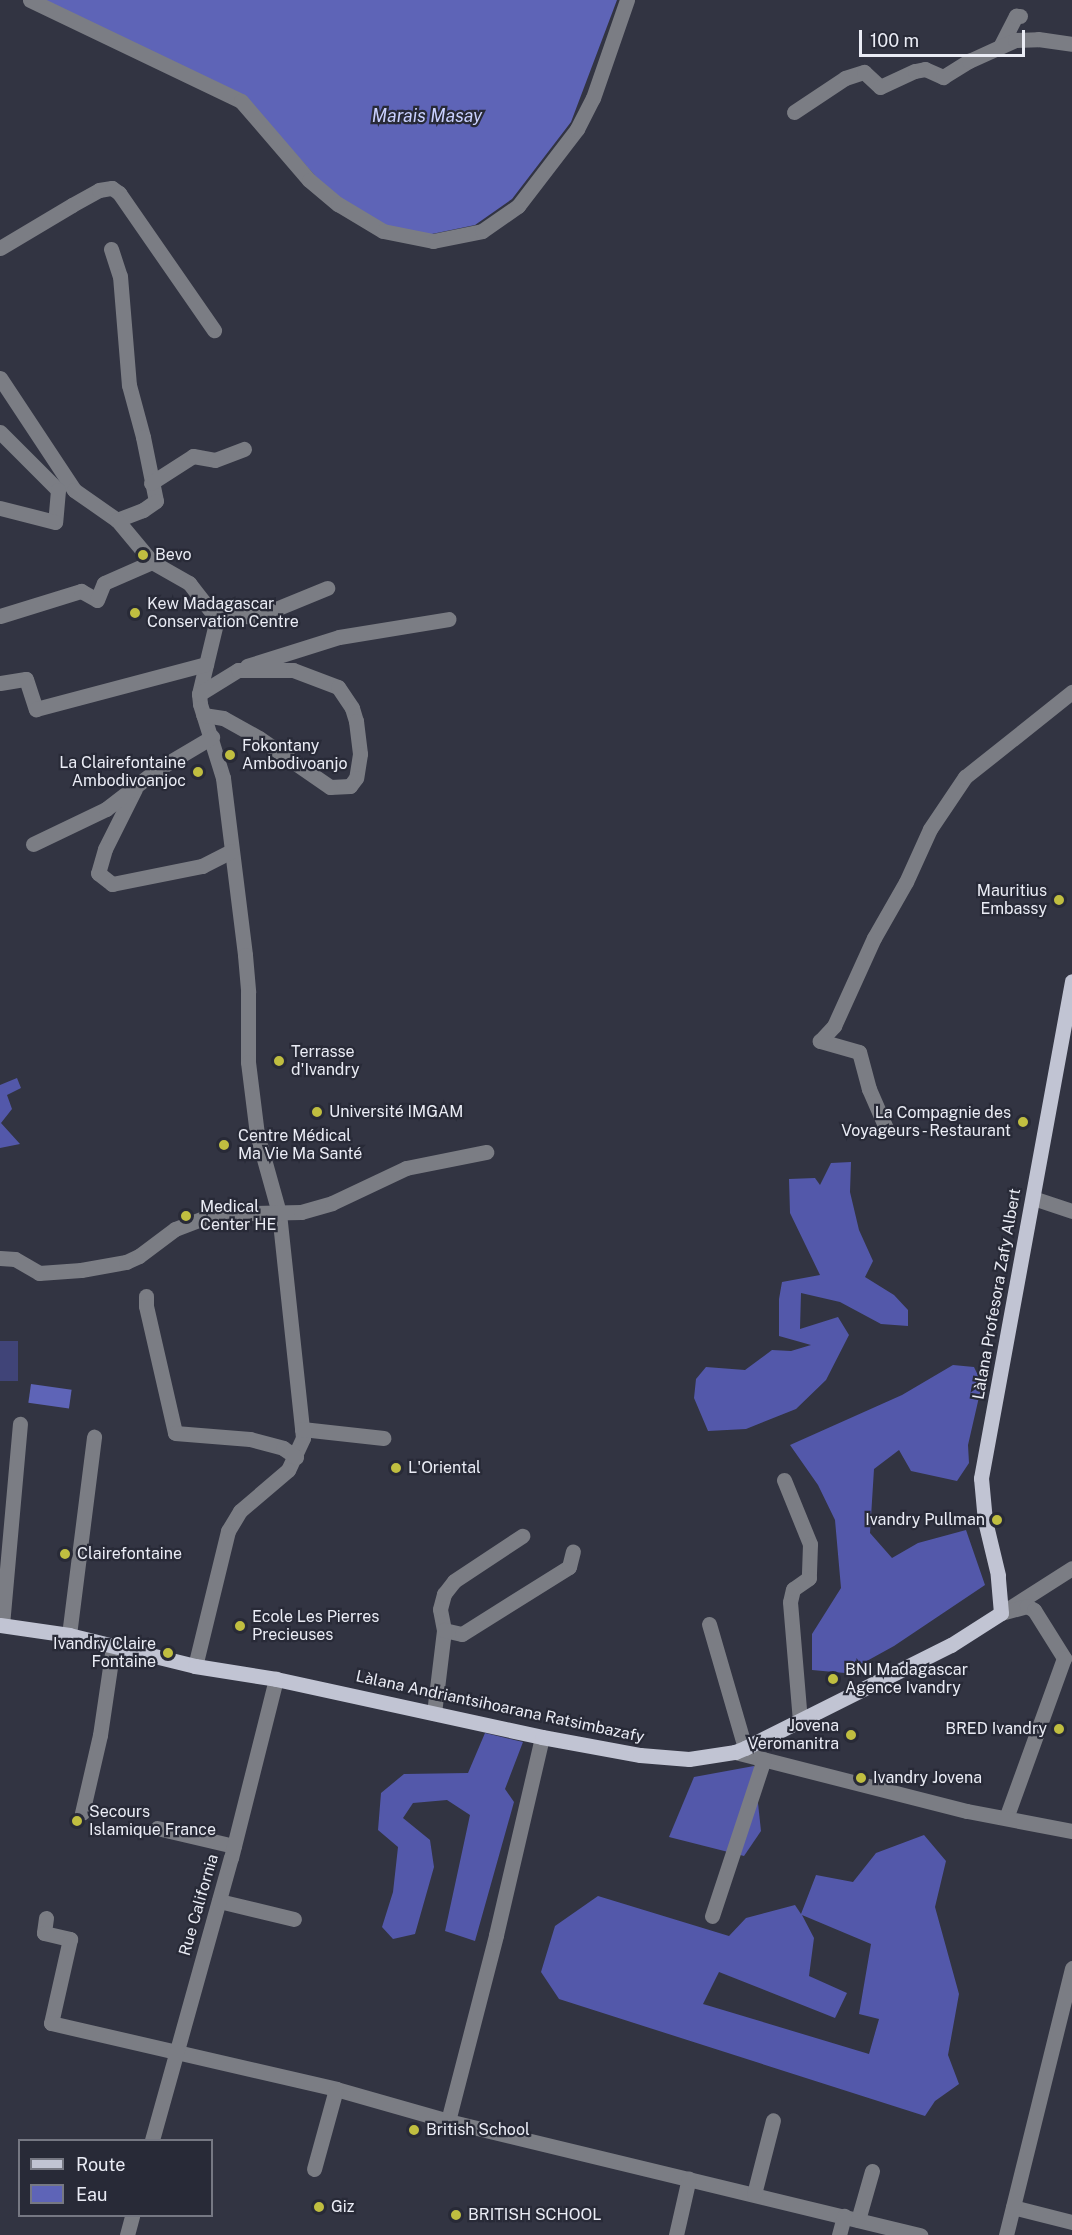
<!DOCTYPE html>
<meta charset="utf-8">
<style>
body{margin:0}
#map{position:relative;width:1072px;height:2235px;overflow:hidden;background:#323442;font-family:"Public Sans",sans-serif}
div>[style]{position:absolute}
[style*='--x']{left:calc(var(--x)*1px);top:calc(var(--y)*1px);width:calc(var(--w)*1px);rotate:calc(var(--a)*1deg)}
.green>*{inset:0;background:#404478;transform-origin:0 0}
.forest>*{inset:0;background:#5358aa}
.water>*{inset:0;background:#5e64b7;transform-origin:0 0}
.minor>*{height:15px;margin:-7.5px;padding:0 7.5px;transform-origin:7.5px;border-radius:7.5px;background:#7b7d84}
.major>*{height:15px;margin:-7.5px;padding:0 7.5px;transform-origin:7.5px;border-radius:7.5px;background:#c1c4d3}
.dots>*{width:16px;height:16px;translate:-50% -50%;box-sizing:border-box;border:3px solid #282a37;border-radius:50%}
span{translate:-50% -50%;white-space:nowrap;text-align:center;line-height:1.15;-webkit-text-stroke:4.5px #282a37;paint-order:stroke}
.poi-label{font-size:16px;color:#eaecf5}
.left{translate:0 -50%;text-align:left}
.right{translate:-100% -50%;text-align:right}
.street-label{font-size:16px;color:#eaecf5}
.water-label{font-size:18px;color:#c9d0fe;font-style:italic}
.legend{position:absolute;left:18px;top:2139px;width:195px;height:78px;box-sizing:border-box;background:#282a37;border:2px solid #767883;margin:0;padding:8px 10px;list-style:none;font-size:18px;color:#eaecf5}
.legend li{display:flex;align-items:center;gap:12px;height:30px}
.legend b{width:30px;border:2px solid #767883}
.scale{position:absolute;left:859px;top:30px;width:166px;height:27px;box-sizing:border-box;border:3px solid #eaecf5;border-top:0;padding-left:8px;font-size:18px;line-height:21px;white-space:nowrap;color:#eaecf5;-webkit-text-stroke:4px #282a37;paint-order:stroke}
</style>
<div id="map">
<div class="green">
<i style="left:0;top:1341px;width:18px;height:40px"></i>
</div>
<div class="forest">
<i style="clip-path:polygon(17px 1078px,21px 1088px,7px 1095px,12px 1109px,1px 1123px,20px 1144px,0 1148px,0 1085px)"></i>
<i style="clip-path:polygon(851px 1162px,850px 1192px,859px 1230px,873px 1261px,865px 1277px,894px 1295px,908px 1310px,908px 1326px,881px 1324px,840px 1302px,801px 1293px,800px 1329px,838px 1317px,849px 1335px,826px 1380px,796px 1409px,746px 1429px,708px 1431px,694px 1398px,696px 1379px,706px 1367px,745px 1370px,772px 1350px,791px 1351px,811px 1345px,779px 1336px,779px 1299px,782px 1282px,820px 1275px,790px 1213px,789px 1179px,815px 1178px,820px 1185px,831px 1163px)"></i>
<i style="clip-path:polygon(953px 1365px,974px 1367px,982px 1384px,968px 1445px,969px 1463px,957px 1481px,911px 1471px,899px 1450px,874px 1469px,870px 1533px,892px 1558px,918px 1543px,966px 1530px,985px 1585px,894px 1646px,845px 1673px,812px 1670px,812px 1634px,841px 1588px,835px 1520px,818px 1485px,790px 1445px,902px 1395px)"></i>
<i style="clip-path:polygon(485px 1733px,523px 1742px,505px 1789px,514px 1802px,475px 1941px,445px 1931px,470px 1815px,447px 1800px,413px 1803px,403px 1818px,430px 1840px,434px 1867px,415px 1934px,393px 1939px,382px 1927px,393px 1892px,398px 1847px,378px 1830px,381px 1793px,404px 1774px,468px 1773px)"></i>
<i style="clip-path:polygon(754px 1766px,761px 1831px,744px 1856px,669px 1837px,694px 1777px)"></i>
<i style="clip-path:polygon(evenodd,924px 1835px,946px 1861px,935px 1907px,959px 1994px,948px 2055px,959px 2084px,935px 2101px,925px 2116px,559px 1999px,541px 1972px,555px 1926px,598px 1896px,729px 1936px,746px 1918px,795px 1905px,801px 1914px,816px 1875px,853px 1882px,876px 1853px,924px 1835px,802px 1915px,871px 1944px,859px 2014px,879px 2019px,869px 2054px,703px 2004px,719px 1972px,835px 2018px,847px 1993px,809px 1976px,814px 1938px,802px 1915px)"></i>
</div>
<div class="water">
<i style="clip-path:polygon(41px 0,617px 0,571px 122px,512px 199px,475px 225px,427px 235px,377px 224px,334px 197px,259px 113px)"></i>
<i style="left:31px;top:1384px;width:41px;height:19px;rotate:8deg"></i>
</div>
<div class="minor">
<i style="--x:30;--y:0;--w:234;--a:25.6"></i>
<i style="--x:241;--y:101;--w:104;--a:49.3"></i>
<i style="--x:309;--y:180;--w:38;--a:40"></i>
<i style="--x:338;--y:204;--w:52;--a:31"></i>
<i style="--x:383;--y:231;--w:51;--a:11.3"></i>
<i style="--x:433;--y:241;--w:50;--a:-11.5"></i>
<i style="--x:482;--y:231;--w:44;--a:-34.8"></i>
<i style="--x:518;--y:206;--w:97;--a:-52.5"></i>
<i style="--x:577;--y:129;--w:35;--a:-63"></i>
<i style="--x:593;--y:98;--w:104;--a:-70.9"></i>
<i style="--x:1001;--y:45;--w:33;--a:-63"></i>
<i style="--x:1016;--y:16;--w:4;--a:0"></i>
<i style="--x:794;--y:112;--w:61;--a:-33.7"></i>
<i style="--x:845;--y:78;--w:20;--a:-18"></i>
<i style="--x:864;--y:72;--w:22;--a:43"></i>
<i style="--x:880;--y:87;--w:38;--a:-25"></i>
<i style="--x:915;--y:71;--w:10;--a:-11"></i>
<i style="--x:925;--y:69;--w:20;--a:24"></i>
<i style="--x:943;--y:77;--w:31;--a:-32"></i>
<i style="--x:969;--y:61;--w:51;--a:-24.5"></i>
<i style="--x:1015;--y:40;--w:23;--a:-2"></i>
<i style="--x:1038;--y:39;--w:34;--a:8"></i>
<i style="--x:0;--y:248;--w:84;--a:-30.8"></i>
<i style="--x:72;--y:205;--w:31;--a:-29"></i>
<i style="--x:99;--y:190;--w:13;--a:-9"></i>
<i style="--x:112;--y:188;--w:9;--a:36"></i>
<i style="--x:119;--y:193;--w:167;--a:55.3"></i>
<i style="--x:111;--y:249;--w:28;--a:72"></i>
<i style="--x:120;--y:276;--w:109;--a:85.3"></i>
<i style="--x:129;--y:385;--w:54;--a:74.9"></i>
<i style="--x:143;--y:437;--w:65;--a:78.5"></i>
<i style="--x:156;--y:501;--w:16;--a:145"></i>
<i style="--x:143;--y:510;--w:28;--a:159"></i>
<i style="--x:0;--y:378;--w:134;--a:56.5"></i>
<i style="--x:74;--y:490;--w:52;--a:34.9"></i>
<i style="--x:117;--y:520;--w:55;--a:50.2"></i>
<i style="--x:152;--y:562;--w:43;--a:29.6"></i>
<i style="--x:189;--y:583;--w:46;--a:52.1"></i>
<i style="--x:217;--y:619;--w:77;--a:103.5"></i>
<i style="--x:199;--y:694;--w:10;--a:84"></i>
<i style="--x:200;--y:704;--w:77;--a:72.7"></i>
<i style="--x:223;--y:778;--w:178;--a:82.9"></i>
<i style="--x:245;--y:955;--w:37;--a:85"></i>
<i style="--x:248;--y:992;--w:70;--a:90"></i>
<i style="--x:248;--y:1062;--w:73;--a:82.9"></i>
<i style="--x:257;--y:1134;--w:82;--a:74.4"></i>
<i style="--x:279;--y:1213;--w:226;--a:83.9"></i>
<i style="--x:303;--y:1438;--w:35;--a:115"></i>
<i style="--x:288;--y:1470;--w:63;--a:139.5"></i>
<i style="--x:240;--y:1511;--w:23;--a:121"></i>
<i style="--x:228;--y:1531;--w:139;--a:103.7"></i>
<i style="--x:0;--y:432;--w:82;--a:45"></i>
<i style="--x:58;--y:490;--w:32;--a:95"></i>
<i style="--x:55;--y:522;--w:57;--a:-165.7"></i>
<i style="--x:151;--y:483;--w:50;--a:-32.7"></i>
<i style="--x:193;--y:456;--w:22;--a:10"></i>
<i style="--x:215;--y:460;--w:31;--a:-21"></i>
<i style="--x:0;--y:616;--w:85;--a:-17.2"></i>
<i style="--x:81;--y:591;--w:18;--a:29"></i>
<i style="--x:97;--y:600;--w:18;--a:-68"></i>
<i style="--x:104;--y:583;--w:52;--a:-23.6"></i>
<i style="--x:217;--y:619;--w:13;--a:-18"></i>
<i style="--x:229;--y:615;--w:27;--a:4"></i>
<i style="--x:256;--y:617;--w:77;--a:-22.2"></i>
<i style="--x:247;--y:666;--w:96;--a:-17.5"></i>
<i style="--x:339;--y:637;--w:111;--a:-9.3"></i>
<i style="--x:0;--y:683;--w:26;--a:-9"></i>
<i style="--x:26;--y:679;--w:32;--a:72"></i>
<i style="--x:36;--y:709;--w:176;--a:-14.8"></i>
<i style="--x:199;--y:694;--w:46;--a:-31.6"></i>
<i style="--x:238;--y:670;--w:55;--a:0"></i>
<i style="--x:293;--y:670;--w:48;--a:20.7"></i>
<i style="--x:338;--y:687;--w:25;--a:56"></i>
<i style="--x:352;--y:708;--w:14;--a:73"></i>
<i style="--x:356;--y:721;--w:33;--a:83"></i>
<i style="--x:360;--y:754;--w:24;--a:99"></i>
<i style="--x:356;--y:778;--w:10;--a:127"></i>
<i style="--x:350;--y:786;--w:20;--a:177"></i>
<i style="--x:330;--y:787;--w:86;--a:-145.4"></i>
<i style="--x:259;--y:738;--w:41;--a:-150.9"></i>
<i style="--x:223;--y:718;--w:20;--a:-171"></i>
<i style="--x:135;--y:789;--w:67;--a:116.6"></i>
<i style="--x:105;--y:849;--w:25;--a:106"></i>
<i style="--x:98;--y:873;--w:18;--a:38"></i>
<i style="--x:112;--y:884;--w:92;--a:-11.3"></i>
<i style="--x:202;--y:866;--w:33;--a:-27"></i>
<i style="--x:33;--y:844;--w:81;--a:-25.6"></i>
<i style="--x:106;--y:809;--w:66;--a:-37.6"></i>
<i style="--x:158;--y:769;--w:63;--a:-30.7"></i>
<i style="--x:886;--y:1128;--w:43;--a:-113.6"></i>
<i style="--x:869;--y:1089;--w:38;--a:-105"></i>
<i style="--x:859;--y:1052;--w:41;--a:-164.2"></i>
<i style="--x:820;--y:1041;--w:21;--a:-47"></i>
<i style="--x:834;--y:1026;--w:97;--a:-65.6"></i>
<i style="--x:874;--y:938;--w:64;--a:-60.3"></i>
<i style="--x:906;--y:882;--w:58;--a:-65.6"></i>
<i style="--x:930;--y:829;--w:63;--a:-56.1"></i>
<i style="--x:965;--y:777;--w:137;--a:-38.5"></i>
<i style="--x:1033;--y:1198;--w:41;--a:18.4"></i>
<i style="--x:0;--y:1258;--w:15;--a:4"></i>
<i style="--x:15;--y:1259;--w:28;--a:30"></i>
<i style="--x:39;--y:1273;--w:42;--a:-4.1"></i>
<i style="--x:81;--y:1270;--w:46;--a:-10.1"></i>
<i style="--x:126;--y:1262;--w:14;--a:-25"></i>
<i style="--x:139;--y:1256;--w:45;--a:-36.9"></i>
<i style="--x:175;--y:1229;--w:42;--a:-21"></i>
<i style="--x:214;--y:1214;--w:87;--a:-1.3"></i>
<i style="--x:301;--y:1212;--w:32;--a:-16"></i>
<i style="--x:332;--y:1203;--w:82;--a:-25.3"></i>
<i style="--x:406;--y:1168;--w:82;--a:-11.3"></i>
<i style="--x:146;--y:1296;--w:10;--a:90"></i>
<i style="--x:146;--y:1306;--w:130;--a:77.1"></i>
<i style="--x:175;--y:1433;--w:75;--a:4.6"></i>
<i style="--x:250;--y:1439;--w:34;--a:15"></i>
<i style="--x:283;--y:1448;--w:16;--a:35"></i>
<i style="--x:302;--y:1429;--w:82;--a:6.3"></i>
<i style="--x:784;--y:1480;--w:69;--a:67.9"></i>
<i style="--x:810;--y:1544;--w:34;--a:92"></i>
<i style="--x:809;--y:1578;--w:19;--a:145"></i>
<i style="--x:793;--y:1589;--w:13;--a:103"></i>
<i style="--x:790;--y:1602;--w:118;--a:85.2"></i>
<i style="--x:1011;--y:1607;--w:72;--a:-32.6"></i>
<i style="--x:1001;--y:1613;--w:27;--a:-15"></i>
<i style="--x:1027;--y:1606;--w:8;--a:30"></i>
<i style="--x:1034;--y:1610;--w:57;--a:58"></i>
<i style="--x:1064;--y:1658;--w:170;--a:109.9"></i>
<i style="--x:709;--y:1624;--w:129;--a:73.8"></i>
<i style="--x:2;--y:1625;--w:202;--a:-84.9"></i>
<i style="--x:444;--y:1630;--w:21;--a:-101"></i>
<i style="--x:440;--y:1609;--w:16;--a:-75"></i>
<i style="--x:444;--y:1594;--w:16;--a:-52"></i>
<i style="--x:454;--y:1581;--w:82;--a:-33.5"></i>
<i style="--x:69;--y:1635;--w:200;--a:-82.8"></i>
<i style="--x:434;--y:1713;--w:84;--a:-83.1"></i>
<i style="--x:444;--y:1630;--w:18;--a:13"></i>
<i style="--x:462;--y:1634;--w:126;--a:-32.1"></i>
<i style="--x:569;--y:1567;--w:16;--a:-76"></i>
<i style="--x:735;--y:1752;--w:239;--a:14.3"></i>
<i style="--x:967;--y:1811;--w:107;--a:10.8"></i>
<i style="--x:82;--y:1813;--w:80;--a:-77"></i>
<i style="--x:100;--y:1735;--w:89;--a:-81.6"></i>
<i style="--x:157;--y:1828;--w:79;--a:13.2"></i>
<i style="--x:219;--y:1901;--w:77;--a:13.5"></i>
<i style="--x:712;--y:1916;--w:165;--a:-71.7"></i>
<i style="--x:46;--y:1918;--w:15;--a:98"></i>
<i style="--x:44;--y:1933;--w:27;--a:13"></i>
<i style="--x:70;--y:1939;--w:86;--a:102.7"></i>
<i style="--x:51;--y:2023;--w:293;--a:13"></i>
<i style="--x:336;--y:2089;--w:116;--a:15.9"></i>
<i style="--x:448;--y:2121;--w:486;--a:13.6"></i>
<i style="--x:448;--y:2121;--w:192;--a:-75.5"></i>
<i style="--x:496;--y:1935;--w:203;--a:-76.9"></i>
<i style="--x:152;--y:2140;--w:293;--a:-74.4"></i>
<i style="--x:231;--y:1858;--w:185;--a:-75.9"></i>
<i style="--x:314;--y:2169;--w:83;--a:-74.6"></i>
<i style="--x:754;--y:2194;--w:76;--a:-75.6"></i>
<i style="--x:1013;--y:2207;--w:61;--a:14.3"></i>
<i style="--x:858;--y:2220;--w:51;--a:-74.1"></i>
<i style="--x:127;--y:2235;--w:20;--a:-75"></i>
<i style="--x:676;--y:2235;--w:58;--a:-77.2"></i>
<i style="--x:839;--y:2235;--w:20;--a:-75"></i>
<i style="--x:1006;--y:2235;--w:275;--a:-76.1"></i>
</div>
<div class="major">
<i style="--x:0;--y:1625;--w:70;--a:8.2"></i>
<i style="--x:69;--y:1635;--w:130;--a:13.8"></i>
<i style="--x:195;--y:1666;--w:82;--a:9.1"></i>
<i style="--x:276;--y:1679;--w:272;--a:12.3"></i>
<i style="--x:542;--y:1737;--w:100;--a:10.4"></i>
<i style="--x:640;--y:1755;--w:49;--a:4.7"></i>
<i style="--x:689;--y:1759;--w:47;--a:-8.7"></i>
<i style="--x:735;--y:1752;--w:11;--a:-22"></i>
<i style="--x:745;--y:1748;--w:230;--a:-26.6"></i>
<i style="--x:951;--y:1645;--w:59;--a:-32.6"></i>
<i style="--x:1001;--y:1613;--w:38;--a:-95"></i>
<i style="--x:998;--y:1575;--w:56;--a:-103.5"></i>
<i style="--x:985;--y:1521;--w:43;--a:-95.3"></i>
<i style="--x:981;--y:1478;--w:505;--a:-79.62"></i>
</div>
<div class="dots">
<i style="left:143px;top:555px;background:#c0be40"></i>
<i style="left:135px;top:613px;background:#c0be40"></i>
<i style="left:230px;top:755px;background:#c0be40"></i>
<i style="left:198px;top:772px;background:#c0be40"></i>
<i style="left:1059px;top:900px;background:#c0be40"></i>
<i style="left:279px;top:1061px;background:#c0be40"></i>
<i style="left:317px;top:1112px;background:#c0be40"></i>
<i style="left:1023px;top:1122px;background:#c0be40"></i>
<i style="left:224px;top:1145px;background:#c0be40"></i>
<i style="left:186px;top:1216px;background:#c0be40"></i>
<i style="left:396px;top:1468px;background:#c0be40"></i>
<i style="left:997px;top:1520px;background:#c0be40"></i>
<i style="left:65px;top:1554px;background:#c0be40"></i>
<i style="left:240px;top:1626px;background:#c0be40"></i>
<i style="left:168px;top:1653px;background:#c0be40"></i>
<i style="left:833px;top:1679px;background:#c0be40"></i>
<i style="left:1059px;top:1729px;background:#c0be40"></i>
<i style="left:851px;top:1735px;background:#c0be40"></i>
<i style="left:861px;top:1778px;background:#c0be40"></i>
<i style="left:77px;top:1821px;background:#c0be40"></i>
<i style="left:414px;top:2130px;background:#c0be40"></i>
<i style="left:319px;top:2207px;background:#c0be40"></i>
<i style="left:456px;top:2215px;background:#c0be40"></i>
</div>
<div class="poi-label">
<span class="left" style="left:155px;top:555px">Bevo</span>
<span class="left" style="left:147px;top:613px">Kew Madagascar<br>Conservation Centre</span>
<span class="left" style="left:242px;top:755px">Fokontany<br>Ambodivoanjo</span>
<span class="right" style="left:186px;top:772px">La Clairefontaine<br>Ambodivoanjoc</span>
<span class="right" style="left:1047px;top:900px">Mauritius<br>Embassy</span>
<span class="left" style="left:291px;top:1061px">Terrasse<br>d'Ivandry</span>
<span class="left" style="left:329px;top:1112px">Université IMGAM</span>
<span class="right" style="left:1011px;top:1122px">La Compagnie des<br>Voyageurs - Restaurant</span>
<span class="left" style="left:238px;top:1145px">Centre Médical<br>Ma Vie Ma Santé</span>
<span class="left" style="left:200px;top:1216px">Medical<br>Center HE</span>
<span class="left" style="left:408px;top:1468px">L'Oriental</span>
<span class="right" style="left:985px;top:1520px">Ivandry Pullman</span>
<span class="left" style="left:77px;top:1554px">Clairefontaine</span>
<span class="left" style="left:252px;top:1626px">Ecole Les Pierres<br>Precieuses</span>
<span class="right" style="left:156px;top:1653px">Ivandry Claire<br>Fontaine</span>
<span class="left" style="left:845px;top:1679px">BNI Madagascar<br>Agence Ivandry</span>
<span class="right" style="left:839px;top:1735px">Jovena<br>Veromanitra</span>
<span class="right" style="left:1047px;top:1729px">BRED Ivandry</span>
<span class="left" style="left:873px;top:1778px">Ivandry Jovena</span>
<span class="left" style="left:89px;top:1821px">Secours<br>Islamique France</span>
<span class="left" style="left:426px;top:2130px">British School</span>
<span class="left" style="left:331px;top:2207px">Giz</span>
<span class="left" style="left:468px;top:2215px">BRITISH SCHOOL</span>
</div>
<div class="street-label">
<span style="left:997px;top:1294px;rotate:-80deg">Làlana Profesora Zafy Albert</span>
<span style="left:500px;top:1707px;rotate:12deg">Làlana Andriantsihoarana Ratsimbazafy</span>
<span style="left:199px;top:1905px;rotate:-74deg">Rue California</span>
</div>
<div class="water-label">
<span style="left:427px;top:116px">Marais Masay</span>
</div>
<ul class="legend">
<li><b style="height:8px;background:#c1c4d3"></b>Route</li>
<li><b style="height:16px;background:#5e64b7"></b>Eau</li>
</ul>
<div class="scale">100 m</div>
</div>
